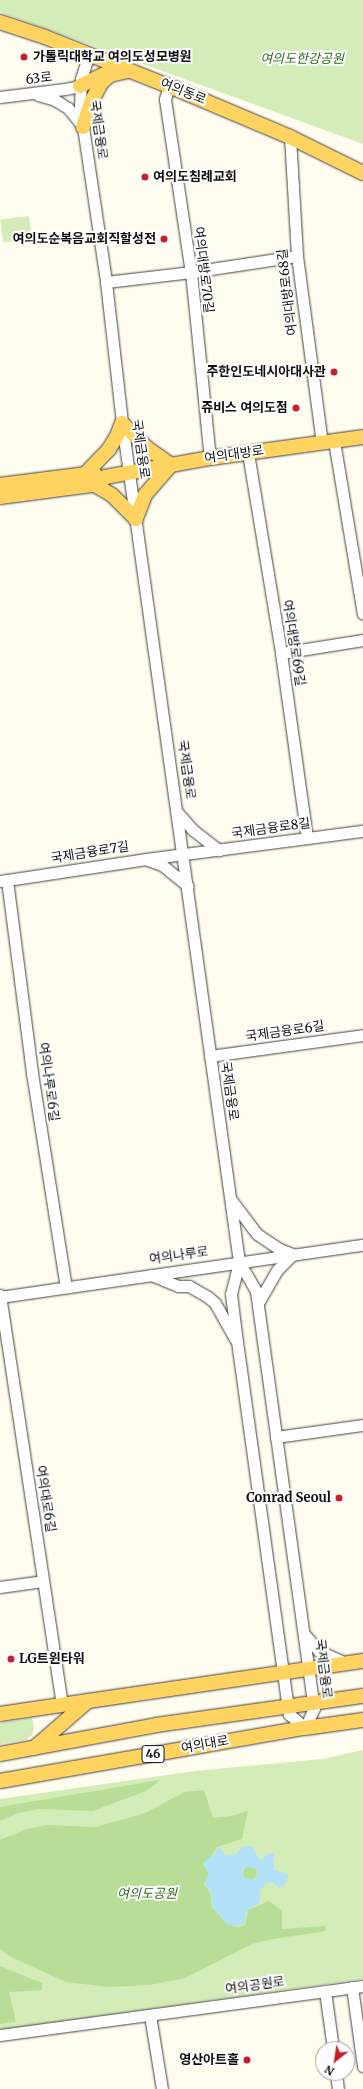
<!DOCTYPE html>
<meta charset="utf-8">
<style>
body{margin:0}
#map{position:relative;width:363px;height:2089px;overflow:hidden;background:#fffcf0;font-family:Merriweather,"Noto Sans KR",serif}
div>[style]{position:absolute}
[style*='--x']{left:calc(var(--x)*1px);top:calc(var(--y)*1px);width:calc(var(--w)*1px);rotate:calc(var(--a)*1deg)}
.green>*{inset:0;background:#d4ecb7;transform-origin:0 0}
.forest>*{inset:0;background:#b8dd96}
.round{border-radius:50%}
.water>*{inset:0;background:#b2e1f9}
.roads{filter:drop-shadow(0 0 1px #424242) drop-shadow(0 0 1px #424242)}
.minor>*{height:11px;margin:-5.5px;padding:0 5.5px;transform-origin:5.5px;border-radius:5.5px;background:#fff}
.major>*{height:14px;margin:-7px;padding:0 7px;transform-origin:7px;border-radius:7px;background:#ffd360}
.dots>*{width:11px;height:11px;translate:-50% -50%;box-sizing:border-box;border:2px solid #fff;border-radius:50%}
span{translate:-50% -50%;white-space:nowrap;text-align:center;line-height:1.15;-webkit-text-stroke:4px #fff;paint-order:stroke}
.shield-label span{padding:1px 3px;background:#fff;border:1px solid;border-radius:3px;-webkit-text-stroke-width:0}
.shield-label{font-size:12px;color:#0f0f0f;font-weight:700}
.poi-label{font-size:13px;color:#0f0f0f;font-weight:700}
.left{translate:0 -50%;text-align:left}
.right{translate:-100% -50%;text-align:right}
.park-label{font-size:13px;color:#2e6a1b;font-style:italic}
.street-label{font-size:13px;color:#0f0f0f}
.north{position:absolute;left:315px;top:2041px;width:40px;height:40px;box-sizing:border-box;background:#fff;border:1px solid #9f9f9f;border-radius:50%;rotate:210deg;font-size:11px;font-weight:700;line-height:16px;text-align:center;color:#0f0f0f}
.north::after{content:'';display:block;margin:auto;width:14px;height:18px;background:#c61f2d;clip-path:polygon(50% 0,100% 100%,50% 72%,0 100%)}
</style>
<div id="map">
<div class="green">
<i style="clip-path:polygon(0 0,363px 0,363px 144px,0 12px)"></i>
<i style="left:29px;top:216px;width:23px;height:29px;rotate:83deg"></i>
<i style="clip-path:polygon(32px 1718px,34px 1728px,32px 1735px,25px 1740px,0 1744px,0 1723px)"></i>
<i style="clip-path:polygon(363px 1750px,363px 1979px,0 2030px,0 1799px,195px 1771px,322px 1759px)"></i>
</div>
<div class="forest">
<i style="clip-path:polygon(160px 1780px,146px 1791px,93px 1811px,38px 1809px,18px 1813px,0 1821px,0 1807px)"></i>
<i style="clip-path:polygon(204px 1790px,213px 1818px,231px 1816px,248px 1811px,242px 1839px,217px 1847px,211px 1857px,203px 1863px,209px 1874px,204px 1884px,210px 1892px,212px 1907px,227px 1924px,237px 1927px,245px 1925px,248px 1910px,269px 1901px,282px 1911px,282px 1929px,325px 1926px,326px 1931px,273px 1939px,252px 1944px,185px 1978px,150px 1985px,109px 1987px,66px 1982px,9px 1956px,0 1949px,0 1840px,27px 1829px,46px 1825px,96px 1827px,145px 1813px,185px 1792px)"></i>
<i class="round" style="left:243px;top:1866px;width:14px;height:14px"></i>
<i style="clip-path:polygon(0 1966px,42px 1983px,42px 1990px,9px 1992px,16px 2022px,0 2024px)"></i>
</div>
<div class="water">
<i style="clip-path:polygon(evenodd,252px 1846px,258px 1857px,262px 1860px,269px 1853px,274px 1854px,274px 1870px,285px 1872px,288px 1876px,286px 1883px,280px 1889px,273px 1882px,265px 1884px,263px 1888px,260px 1889px,259px 1904px,247px 1910px,244px 1924px,237px 1926px,227px 1924px,213px 1907px,211px 1892px,205px 1884px,209px 1873px,203px 1863px,211px 1857px,218px 1848px,222px 1849px,225px 1855px,230px 1854px,234px 1856px,241px 1848px,252px 1846px,246px 1867px,257px 1869px,258px 1875px,256px 1878px,251px 1880px,243px 1877px,242px 1870px,246px 1867px)"></i>
</div>
<div class="roads">
<div class="minor">
<i style="--x:89;--y:54;--w:26;--a:108"></i>
<i style="--x:81;--y:79;--w:28;--a:92"></i>
<i style="--x:80;--y:107;--w:177;--a:81.5"></i>
<i style="--x:106;--y:282;--w:142;--a:83.5"></i>
<i style="--x:122;--y:423;--w:847;--a:82.06"></i>
<i style="--x:239;--y:1262;--w:33;--a:104"></i>
<i style="--x:231;--y:1294;--w:40;--a:82.9"></i>
<i style="--x:236;--y:1334;--w:384;--a:82.1"></i>
<i style="--x:289;--y:1714;--w:21;--a:41"></i>
<i style="--x:305;--y:1728;--w:22;--a:-66"></i>
<i style="--x:314;--y:1708;--w:6;--a:-99"></i>
<i style="--x:313;--y:1702;--w:415;--a:-97.9"></i>
<i style="--x:256;--y:1291;--w:34;--a:-120"></i>
<i style="--x:169;--y:86;--w:14;--a:107"></i>
<i style="--x:165;--y:99;--w:175;--a:81.5"></i>
<i style="--x:191;--y:272;--w:187;--a:84.2"></i>
<i style="--x:38;--y:95;--w:18;--a:16"></i>
<i style="--x:55;--y:100;--w:15;--a:32"></i>
<i style="--x:68;--y:108;--w:22;--a:51"></i>
<i style="--x:0;--y:97;--w:65;--a:-7"></i>
<i style="--x:65;--y:89;--w:15;--a:-11"></i>
<i style="--x:290;--y:137;--w:119;--a:86.6"></i>
<i style="--x:297;--y:256;--w:189;--a:82.4"></i>
<i style="--x:106;--y:282;--w:86;--a:-6.7"></i>
<i style="--x:191;--y:272;--w:107;--a:-8.6"></i>
<i style="--x:334;--y:441;--w:175;--a:80.5"></i>
<i style="--x:248;--y:453;--w:203;--a:80.6"></i>
<i style="--x:281;--y:653;--w:187;--a:82"></i>
<i style="--x:281;--y:653;--w:83;--a:-9"></i>
<i style="--x:178;--y:813;--w:23;--a:49"></i>
<i style="--x:193;--y:830;--w:33;--a:38"></i>
<i style="--x:148;--y:860;--w:15;--a:20"></i>
<i style="--x:162;--y:865;--w:33;--a:39"></i>
<i style="--x:7;--y:880;--w:195;--a:82.6"></i>
<i style="--x:32;--y:1073;--w:217;--a:81"></i>
<i style="--x:1;--y:881;--w:147;--a:-8.6"></i>
<i style="--x:146;--y:859;--w:219;--a:-7.4"></i>
<i style="--x:210;--y:1056;--w:154;--a:-7.8"></i>
<i style="--x:232;--y:1201;--w:41;--a:52.9"></i>
<i style="--x:257;--y:1234;--w:27;--a:34"></i>
<i style="--x:279;--y:1249;--w:12;--a:20"></i>
<i style="--x:151;--y:1275;--w:29;--a:22"></i>
<i style="--x:178;--y:1286;--w:11;--a:0"></i>
<i style="--x:189;--y:1286;--w:22;--a:30"></i>
<i style="--x:208;--y:1297;--w:9;--a:41"></i>
<i style="--x:215;--y:1303;--w:41;--a:60.9"></i>
<i style="--x:0;--y:1295;--w:415;--a:81.4"></i>
<i style="--x:0;--y:1297;--w:367;--a:-8.2"></i>
<i style="--x:258;--y:1303;--w:39;--a:-60"></i>
<i style="--x:278;--y:1269;--w:21;--a:-45"></i>
<i style="--x:276;--y:1437;--w:88;--a:-7.9"></i>
<i style="--x:0;--y:1587;--w:43;--a:-7.9"></i>
<i style="--x:305;--y:1635;--w:21;--a:49"></i>
<i style="--x:319;--y:1651;--w:30;--a:24"></i>
<i style="--x:352;--y:1987;--w:80;--a:82.1"></i>
<i style="--x:325;--y:1991;--w:59;--a:82.1"></i>
<i style="--x:150;--y:2015;--w:75;--a:80.8"></i>
<i style="--x:0;--y:2035;--w:366;--a:-7.7"></i>
<i style="--x:336;--y:2073;--w:16;--a:83"></i>
</div>
<div class="major">
<i style="--x:0;--y:22;--w:47;--a:18.4"></i>
<i style="--x:45;--y:37;--w:139;--a:21.6"></i>
<i style="--x:174;--y:88;--w:126;--a:22.9"></i>
<i style="--x:290;--y:137;--w:81;--a:26.3"></i>
<i style="--x:80;--y:86;--w:30;--a:-26"></i>
<i style="--x:83;--y:127;--w:26;--a:-72"></i>
<i style="--x:91;--y:102;--w:21;--a:-62"></i>
<i style="--x:101;--y:83;--w:12;--a:-42"></i>
<i style="--x:110;--y:75;--w:17;--a:-13"></i>
<i style="--x:85;--y:474;--w:35;--a:-46"></i>
<i style="--x:109;--y:449;--w:13;--a:-58"></i>
<i style="--x:116;--y:438;--w:16;--a:-68"></i>
<i style="--x:122;--y:423;--w:35;--a:45"></i>
<i style="--x:147;--y:448;--w:29;--a:35"></i>
<i style="--x:171;--y:465;--w:40;--a:131"></i>
<i style="--x:145;--y:495;--w:26;--a:111"></i>
<i style="--x:136;--y:519;--w:34;--a:-135"></i>
<i style="--x:112;--y:495;--w:20;--a:-150"></i>
<i style="--x:0;--y:485;--w:95;--a:-7.3"></i>
<i style="--x:0;--y:497;--w:100;--a:-7.5"></i>
<i style="--x:99;--y:484;--w:9;--a:-49"></i>
<i style="--x:105;--y:477;--w:107;--a:-10.3"></i>
<i style="--x:210;--y:458;--w:154;--a:-7.8"></i>
<i style="--x:0;--y:1714;--w:89;--a:-8.4"></i>
<i style="--x:34;--y:1748;--w:72;--a:-41"></i>
<i style="--x:88;--y:1701;--w:278;--a:-8.3"></i>
<i style="--x:0;--y:1754;--w:159;--a:-10.5"></i>
<i style="--x:156;--y:1725;--w:209;--a:-8"></i>
<i style="--x:0;--y:1781;--w:310;--a:-9.9"></i>
<i style="--x:305;--y:1728;--w:59;--a:-7.9"></i>
</div>
</div>
<div class="dots">
<i style="left:24px;top:57px;background:#c61f2d"></i>
<i style="left:145px;top:177px;background:#c61f2d"></i>
<i style="left:164px;top:239px;background:#c61f2d"></i>
<i style="left:334px;top:372px;background:#c61f2d"></i>
<i style="left:296px;top:408px;background:#c61f2d"></i>
<i style="left:339px;top:1498px;background:#c61f2d"></i>
<i style="left:11px;top:1659px;background:#c61f2d"></i>
<i style="left:247px;top:2060px;background:#c61f2d"></i>
</div>
<div class="shield-label">
<span style="left:153px;top:1754px">46</span>
</div>
<div class="poi-label">
<span class="left" style="left:33px;top:57px">가톨릭대학교 여의도성모병원</span>
<span class="left" style="left:153px;top:177px">여의도침례교회</span>
<span class="right" style="left:156px;top:239px">여의도순복음교회직할성전</span>
<span class="right" style="left:326px;top:372px">주한인도네시아대사관</span>
<span class="right" style="left:288px;top:408px">쥬비스 여의도점</span>
<span class="right" style="left:331px;top:1498px">Conrad Seoul</span>
<span class="left" style="left:19px;top:1659px">LG트윈타워</span>
<span class="right" style="left:239px;top:2060px">영산아트홀</span>
</div>
<div class="park-label">
<span style="left:302px;top:59px">여의도한강공원</span>
<span style="left:147px;top:1894px">여의도공원</span>
</div>
<div class="street-label">
<span style="left:39px;top:79px;rotate:-7deg">63로</span>
<span style="left:183px;top:92px;rotate:22deg">여의동로</span>
<span style="left:98px;top:130px;rotate:82deg">국제금융로</span>
<span style="left:203px;top:270px;rotate:83deg">여의대방로70길</span>
<span style="left:288px;top:292px;rotate:-97deg">여의대방로68길</span>
<span style="left:140px;top:449px;rotate:82deg">국제금융로</span>
<span style="left:234px;top:455px;rotate:-8deg">여의대방로</span>
<span style="left:293px;top:643px;rotate:81deg">여의대방로69길</span>
<span style="left:186px;top:770px;rotate:82deg">국제금융로</span>
<span style="left:271px;top:829px;rotate:-8deg">국제금융로8길</span>
<span style="left:90px;top:853px;rotate:-9deg">국제금융로7길</span>
<span style="left:285px;top:1032px;rotate:-8deg">국제금융로6길</span>
<span style="left:48px;top:1082px;rotate:82deg">여의나루로6길</span>
<span style="left:229px;top:1091px;rotate:82deg">국제금융로</span>
<span style="left:179px;top:1256px;rotate:-8deg">여의나루로</span>
<span style="left:45px;top:1499px;rotate:81deg">여의대로6길</span>
<span style="left:323px;top:1669px;rotate:83deg">국제금융로</span>
<span style="left:205px;top:1745px;rotate:-10deg">여의대로</span>
<span style="left:255px;top:1986px;rotate:-8deg">여의공원로</span>
</div>
<div class="north">N</div>
</div>
